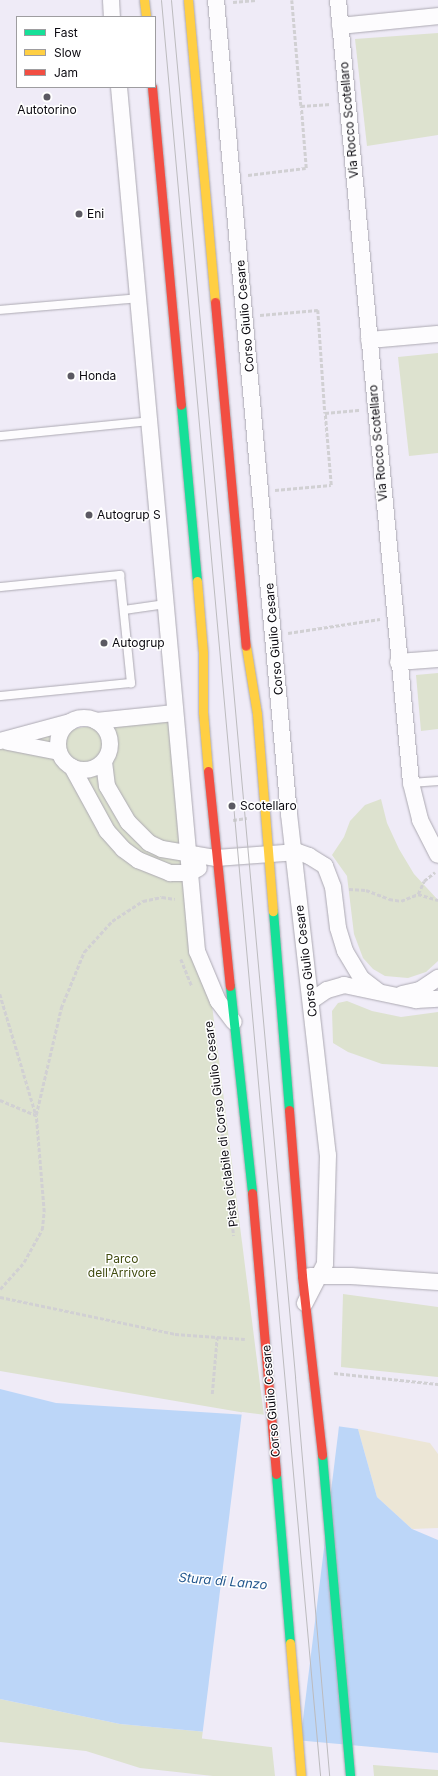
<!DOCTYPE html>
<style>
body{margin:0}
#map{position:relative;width:438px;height:1776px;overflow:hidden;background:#efebf7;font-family:Inter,sans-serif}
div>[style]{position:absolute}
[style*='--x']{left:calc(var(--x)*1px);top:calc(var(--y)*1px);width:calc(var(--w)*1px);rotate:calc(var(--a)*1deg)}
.green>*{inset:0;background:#dde2cf}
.sand>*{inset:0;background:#ece6d6}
.water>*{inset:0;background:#bcd6f8}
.pier>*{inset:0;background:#efebf7;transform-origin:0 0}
.path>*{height:2.5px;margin-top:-1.25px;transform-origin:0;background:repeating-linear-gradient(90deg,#d1d0d3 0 4px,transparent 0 6px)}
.roads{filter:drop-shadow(0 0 1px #aca9b2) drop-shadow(0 0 1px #aca9b2)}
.lane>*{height:8px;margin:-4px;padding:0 4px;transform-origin:4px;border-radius:4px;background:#fdfcfe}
.street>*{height:16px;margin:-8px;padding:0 8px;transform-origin:8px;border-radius:8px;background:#fdfcfe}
.street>.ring{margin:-8px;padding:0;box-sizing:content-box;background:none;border:16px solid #fdfcfe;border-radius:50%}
.fast>*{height:9px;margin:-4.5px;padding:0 4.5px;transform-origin:4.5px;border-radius:4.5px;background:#16e098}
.slow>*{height:9px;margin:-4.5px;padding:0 4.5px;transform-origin:4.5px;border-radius:4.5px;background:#ffcf43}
.jam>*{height:9px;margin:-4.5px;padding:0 4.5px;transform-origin:4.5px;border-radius:4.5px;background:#f24e42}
.tram>*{height:1px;margin:-0.5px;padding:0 0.5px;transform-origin:0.5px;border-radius:0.5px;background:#bcbbbe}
.dots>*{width:11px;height:11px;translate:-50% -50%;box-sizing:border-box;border:2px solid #fff;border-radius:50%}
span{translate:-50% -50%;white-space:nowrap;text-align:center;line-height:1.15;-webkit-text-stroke:3px #fff;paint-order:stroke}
.poi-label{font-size:12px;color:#0c0a11}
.left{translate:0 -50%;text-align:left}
.street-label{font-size:12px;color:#0c0a11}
.park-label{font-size:12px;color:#414c10}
.water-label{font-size:13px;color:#24588e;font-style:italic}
.legend{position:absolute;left:16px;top:16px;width:140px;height:72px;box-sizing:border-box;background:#fff;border:1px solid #9e9da0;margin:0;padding:5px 7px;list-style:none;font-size:12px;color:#0c0a11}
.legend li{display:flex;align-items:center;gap:8px;height:20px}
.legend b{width:20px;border:1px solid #9e9da0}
</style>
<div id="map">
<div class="green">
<i style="clip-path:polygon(438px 33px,438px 135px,367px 146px,355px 39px)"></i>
<i style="clip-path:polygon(438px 353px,438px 453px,409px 456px,398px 357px)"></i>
<i style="clip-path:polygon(438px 673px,438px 729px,421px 731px,416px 675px)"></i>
<i style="clip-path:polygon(175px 713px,264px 1416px,0 1371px,0 740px)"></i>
<i style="clip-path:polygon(381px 799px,387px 823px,399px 849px,414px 874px,438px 900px,438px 961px,426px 972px,408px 978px,385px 976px,373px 969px,363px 958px,354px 934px,347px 876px,332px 855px,344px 837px,350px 821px,365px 805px)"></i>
<i style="clip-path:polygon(347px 1001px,372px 1011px,401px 1017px,438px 1012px,438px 1067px,382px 1064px,348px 1052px,333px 1043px,332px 1011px,338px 1003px)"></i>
<i style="clip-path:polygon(343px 1294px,438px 1307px,438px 1377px,341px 1367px)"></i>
<i style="clip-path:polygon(0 1699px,120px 1724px,271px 1738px,275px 1776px,213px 1776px,140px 1768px,86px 1751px,0 1742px)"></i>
<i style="clip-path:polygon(373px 1765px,438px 1770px,438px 1776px,374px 1776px)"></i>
</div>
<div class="sand">
<i style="clip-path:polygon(358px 1429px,430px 1443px,438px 1454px,438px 1528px,412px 1529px,377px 1497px)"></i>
</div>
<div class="water">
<i style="clip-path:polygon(0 1389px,56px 1403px,264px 1416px,358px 1429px,377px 1497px,412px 1529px,438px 1540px,438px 1753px,120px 1724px,0 1699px)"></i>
</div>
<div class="pier">
<i style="left:242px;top:1412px;width:98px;height:329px;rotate:7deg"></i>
</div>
<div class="path">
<i style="--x:292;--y:0;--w:106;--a:85.1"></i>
<i style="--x:233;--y:2;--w:24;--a:-5"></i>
<i style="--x:248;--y:175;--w:58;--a:-6.9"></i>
<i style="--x:306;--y:168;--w:62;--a:-94.6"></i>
<i style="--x:301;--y:106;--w:30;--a:-4"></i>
<i style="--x:260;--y:315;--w:58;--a:-4.9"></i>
<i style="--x:318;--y:310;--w:103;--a:86.1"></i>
<i style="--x:275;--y:490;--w:56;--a:-5.1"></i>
<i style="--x:331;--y:485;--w:72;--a:-94.8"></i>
<i style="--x:325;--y:413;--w:36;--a:-5"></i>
<i style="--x:288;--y:633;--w:93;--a:-8.7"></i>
<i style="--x:233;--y:820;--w:14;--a:-8"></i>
<i style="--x:349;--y:889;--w:17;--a:3"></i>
<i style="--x:366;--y:890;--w:25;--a:21"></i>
<i style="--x:389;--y:899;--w:12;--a:9"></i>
<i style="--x:401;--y:901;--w:18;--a:-22"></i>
<i style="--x:418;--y:894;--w:14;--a:-65"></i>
<i style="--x:424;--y:881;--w:14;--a:-39"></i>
<i style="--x:418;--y:894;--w:21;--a:17"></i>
<i style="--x:181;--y:959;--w:29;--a:68"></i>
<i style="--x:0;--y:994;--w:126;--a:73.4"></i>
<i style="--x:210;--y:1020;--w:217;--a:83.7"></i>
<i style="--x:0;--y:1100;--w:39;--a:23"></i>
<i style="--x:0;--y:1289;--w:36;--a:-48"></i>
<i style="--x:24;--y:1262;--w:37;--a:-61"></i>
<i style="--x:42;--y:1230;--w:18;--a:-84"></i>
<i style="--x:44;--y:1212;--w:97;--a:-94.7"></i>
<i style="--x:36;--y:1115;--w:110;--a:-76.8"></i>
<i style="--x:61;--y:1008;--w:61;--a:-67.7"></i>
<i style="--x:84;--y:952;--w:42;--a:-47.9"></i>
<i style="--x:112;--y:921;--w:37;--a:-33"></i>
<i style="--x:143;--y:901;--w:19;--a:-12"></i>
<i style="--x:162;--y:897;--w:13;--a:9"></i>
<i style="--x:0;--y:1297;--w:179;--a:11.9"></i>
<i style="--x:175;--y:1334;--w:70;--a:4.1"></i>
<i style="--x:334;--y:1373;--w:105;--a:6"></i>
<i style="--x:212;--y:1394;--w:57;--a:-85"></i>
</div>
<div class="roads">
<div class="lane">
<i style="--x:0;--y:310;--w:140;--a:-4.9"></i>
<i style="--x:0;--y:436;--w:151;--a:-5.7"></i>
<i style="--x:0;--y:587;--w:121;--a:-5.7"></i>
<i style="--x:120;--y:575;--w:109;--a:84.2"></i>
<i style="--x:131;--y:683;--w:132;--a:174.3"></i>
<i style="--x:124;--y:610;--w:42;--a:-8.1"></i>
<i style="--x:411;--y:783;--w:27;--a:-4"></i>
</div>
<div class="street">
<i style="--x:111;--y:0;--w:17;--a:87"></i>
<i style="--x:216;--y:0;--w:817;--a:84.88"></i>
<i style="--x:289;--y:814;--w:343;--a:83.5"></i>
<i style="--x:328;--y:1155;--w:109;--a:91.6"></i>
<i style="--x:325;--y:1264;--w:44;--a:117.1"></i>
<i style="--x:338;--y:0;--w:786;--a:84.67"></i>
<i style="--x:411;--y:783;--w:38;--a:76"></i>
<i style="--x:420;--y:820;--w:39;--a:63"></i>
<i style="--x:340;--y:26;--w:99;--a:-5.8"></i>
<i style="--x:119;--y:87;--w:868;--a:84.84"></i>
<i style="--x:197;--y:951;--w:54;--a:67.2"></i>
<i style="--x:218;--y:1001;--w:26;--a:53"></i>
<i style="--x:369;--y:340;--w:69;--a:-5"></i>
<i style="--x:398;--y:662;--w:40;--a:-4.3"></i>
<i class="ring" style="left:58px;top:718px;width:36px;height:36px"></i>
<i style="--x:96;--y:721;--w:79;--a:-5.8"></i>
<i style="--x:0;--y:741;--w:73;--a:-15.2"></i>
<i style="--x:8;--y:742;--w:52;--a:11.1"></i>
<i style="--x:104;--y:762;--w:24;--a:83"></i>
<i style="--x:107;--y:786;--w:42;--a:59.7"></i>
<i style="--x:128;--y:822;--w:30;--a:45"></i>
<i style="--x:149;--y:843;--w:14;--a:25"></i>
<i style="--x:162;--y:849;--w:55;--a:9.5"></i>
<i style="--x:216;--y:858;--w:82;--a:-4.2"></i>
<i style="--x:298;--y:852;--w:12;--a:20"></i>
<i style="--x:309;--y:856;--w:19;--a:32"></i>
<i style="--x:325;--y:866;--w:22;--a:69"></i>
<i style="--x:333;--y:887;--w:41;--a:83"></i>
<i style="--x:338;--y:928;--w:24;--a:73"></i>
<i style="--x:345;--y:951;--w:33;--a:59"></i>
<i style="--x:362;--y:979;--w:20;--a:37"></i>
<i style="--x:72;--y:767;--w:73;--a:61.3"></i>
<i style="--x:107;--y:831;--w:24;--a:48"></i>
<i style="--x:123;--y:849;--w:19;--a:36"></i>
<i style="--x:138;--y:860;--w:35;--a:22"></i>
<i style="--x:170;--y:873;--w:19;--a:0"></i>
<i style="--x:189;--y:873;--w:11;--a:-27"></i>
<i style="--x:402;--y:994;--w:18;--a:-13"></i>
<i style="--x:420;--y:990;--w:22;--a:-34"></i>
<i style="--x:311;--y:1001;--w:19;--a:-35"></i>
<i style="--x:327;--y:990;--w:18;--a:-16"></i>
<i style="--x:344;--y:985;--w:74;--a:11.8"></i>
<i style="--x:416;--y:1000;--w:22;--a:-3"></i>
<i style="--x:310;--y:1276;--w:41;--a:0"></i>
<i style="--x:351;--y:1276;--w:87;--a:3.9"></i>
</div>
<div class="fast">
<i style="--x:181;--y:405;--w:177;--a:84.8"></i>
<i style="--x:273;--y:911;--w:200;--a:85.4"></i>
<i style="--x:230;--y:986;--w:208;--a:83.9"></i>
<i style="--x:322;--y:1455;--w:322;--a:85"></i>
<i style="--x:276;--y:1474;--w:170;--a:85.3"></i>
</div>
<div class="slow">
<i style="--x:144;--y:0;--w:17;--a:83"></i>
<i style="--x:188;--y:0;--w:303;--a:84.9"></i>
<i style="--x:197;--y:581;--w:72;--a:85.2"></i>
<i style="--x:203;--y:653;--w:59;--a:90"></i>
<i style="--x:203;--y:712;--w:59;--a:85.2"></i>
<i style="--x:246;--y:646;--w:69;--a:80.8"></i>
<i style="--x:257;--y:714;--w:198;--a:85.4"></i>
<i style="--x:290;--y:1643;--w:133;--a:85.3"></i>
</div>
<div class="jam">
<i style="--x:152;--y:87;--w:319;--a:84.8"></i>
<i style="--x:215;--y:302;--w:345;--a:84.9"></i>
<i style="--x:208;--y:771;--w:216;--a:84.2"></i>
<i style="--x:289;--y:1110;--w:167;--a:85.5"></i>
<i style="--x:302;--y:1276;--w:180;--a:83.6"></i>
<i style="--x:252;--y:1193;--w:282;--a:85.1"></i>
</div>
</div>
<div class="tram">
<i style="--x:161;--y:0;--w:1783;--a:84.88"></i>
<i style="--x:171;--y:0;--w:1383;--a:84.85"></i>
<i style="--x:295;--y:1377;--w:400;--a:85.1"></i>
</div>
<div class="dots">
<i style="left:47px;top:97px;background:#5b5962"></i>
<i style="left:79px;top:214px;background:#5b5962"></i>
<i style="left:71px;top:376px;background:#5b5962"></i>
<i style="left:89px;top:515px;background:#5b5962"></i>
<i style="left:104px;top:643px;background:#5b5962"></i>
<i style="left:232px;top:806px;background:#5b5962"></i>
</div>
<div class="poi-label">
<span style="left:47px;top:110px">Autotorino</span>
<span class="left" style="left:87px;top:214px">Eni</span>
<span class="left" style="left:79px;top:376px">Honda</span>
<span class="left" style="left:97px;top:515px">Autogrup S</span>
<span class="left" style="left:112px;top:643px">Autogrup</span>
<span class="left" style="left:240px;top:806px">Scotellaro</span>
</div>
<div class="street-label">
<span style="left:349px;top:120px;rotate:-95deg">Via Rocco Scotellaro</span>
<span style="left:245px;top:316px;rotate:-95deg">Corso Giulio Cesare</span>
<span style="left:378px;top:443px;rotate:-95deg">Via Rocco Scotellaro</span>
<span style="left:274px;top:639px;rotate:-95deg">Corso Giulio Cesare</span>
<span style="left:306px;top:961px;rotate:-97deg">Corso Giulio Cesare</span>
<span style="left:221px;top:1124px;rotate:-97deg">Pista ciclabile di Corso Giulio Cesare</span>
<span style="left:271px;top:1401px;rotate:-95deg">Corso Giulio Cesare</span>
</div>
<div class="park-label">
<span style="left:122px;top:1266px">Parco<br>dell'Arrivore</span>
</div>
<div class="water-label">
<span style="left:223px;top:1581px;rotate:5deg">Stura di Lanzo</span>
</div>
<ul class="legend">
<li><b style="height:5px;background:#16e098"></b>Fast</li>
<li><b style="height:5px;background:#ffcf43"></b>Slow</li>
<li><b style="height:5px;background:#f24e42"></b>Jam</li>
</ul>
</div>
